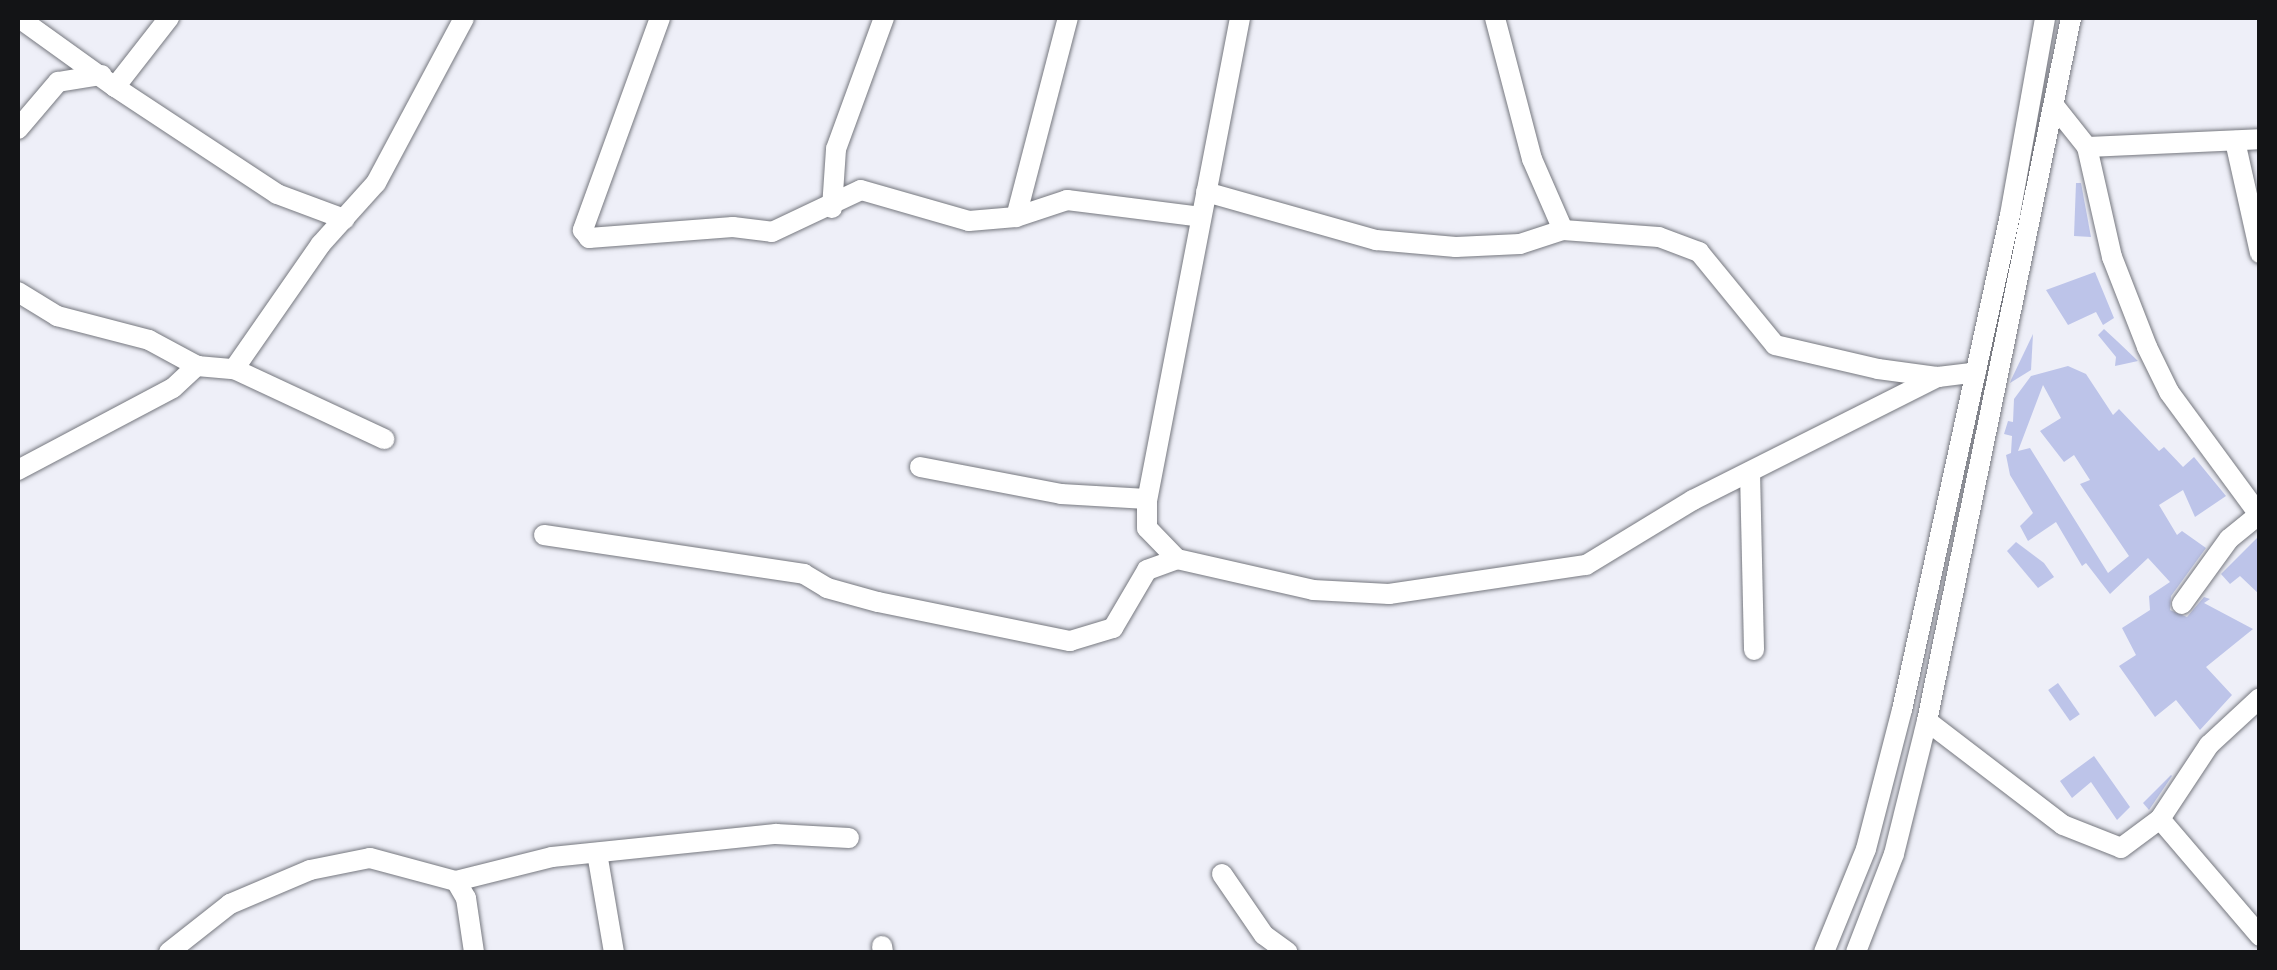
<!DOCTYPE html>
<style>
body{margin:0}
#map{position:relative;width:2277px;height:970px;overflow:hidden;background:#eeeff8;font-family:"PT Sans",sans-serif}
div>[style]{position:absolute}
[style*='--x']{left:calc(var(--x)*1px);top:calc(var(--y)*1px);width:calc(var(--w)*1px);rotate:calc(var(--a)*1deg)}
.building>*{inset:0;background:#bdc4e9;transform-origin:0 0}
.roads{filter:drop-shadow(0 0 2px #76787f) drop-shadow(0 0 2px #76787f)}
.minor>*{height:20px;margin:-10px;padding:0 10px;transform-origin:10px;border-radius:10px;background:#fff}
span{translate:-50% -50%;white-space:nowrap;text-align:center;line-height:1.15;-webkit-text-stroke:10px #fdfdff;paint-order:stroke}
.frame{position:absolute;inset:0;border:20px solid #131416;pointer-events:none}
</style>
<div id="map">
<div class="building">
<i style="clip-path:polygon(2076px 183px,2081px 183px,2091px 237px,2074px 236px)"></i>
<i style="clip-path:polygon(2095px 272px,2114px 318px,2103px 325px,2096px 312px,2068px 325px,2046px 290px)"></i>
<i style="clip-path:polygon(2104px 329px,2117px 341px,2138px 361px,2115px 366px,2116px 357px,2098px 335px)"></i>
<i style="clip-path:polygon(2033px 334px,2031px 370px,2010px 383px,2011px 380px)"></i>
<i style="clip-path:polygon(evenodd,2068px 366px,2086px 374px,2113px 415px,2119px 409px,2159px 451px,2164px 447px,2183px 467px,2194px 457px,2226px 496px,2195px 517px,2183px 490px,2159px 505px,2177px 535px,2182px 531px,2206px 548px,2171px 596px,2170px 610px,2187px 617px,2204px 597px,2210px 599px,2204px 603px,2253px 629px,2206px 667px,2232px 695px,2200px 730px,2176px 700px,2155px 717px,2119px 666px,2136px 655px,2122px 628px,2150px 610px,2149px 596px,2170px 582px,2148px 558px,2110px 594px,2086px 563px,2082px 566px,2056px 522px,2028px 541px,2020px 526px,2033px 513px,2010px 475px,2006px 455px,2011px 453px,2012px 436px,2004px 434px,2008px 421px,2013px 422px,2014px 399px,2031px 376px,2068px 366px,2043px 385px,2061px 418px,2040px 431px,2064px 462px,2074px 455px,2090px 480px,2080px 484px,2129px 556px,2108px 573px,2030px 448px,2018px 451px,2043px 385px)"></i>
<i style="clip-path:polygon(2260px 535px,2260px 595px,2240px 576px,2230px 584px,2221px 574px)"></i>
<i style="clip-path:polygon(2016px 542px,2044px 563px,2054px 577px,2038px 588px,2007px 551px)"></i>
<i style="left:2058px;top:683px;width:38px;height:12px;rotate:55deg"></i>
<i style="clip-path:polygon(2094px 756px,2130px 807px,2117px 820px,2091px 782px,2072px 798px,2060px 781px)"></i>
<i style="clip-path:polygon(2171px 775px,2172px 776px,2149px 810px,2143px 803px)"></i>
</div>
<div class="roads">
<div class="minor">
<i style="--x:19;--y:18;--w:118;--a:35.7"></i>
<i style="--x:115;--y:87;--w:88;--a:-52"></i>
<i style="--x:660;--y:18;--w:226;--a:110"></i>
<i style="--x:583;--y:230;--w:10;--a:53"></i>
<i style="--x:589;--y:238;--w:144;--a:-4.4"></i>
<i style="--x:733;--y:227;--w:39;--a:7"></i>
<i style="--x:772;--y:232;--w:98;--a:-25.3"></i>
<i style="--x:861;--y:190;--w:112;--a:16"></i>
<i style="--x:969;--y:221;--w:47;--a:-4.9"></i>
<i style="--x:1016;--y:217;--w:54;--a:-18.4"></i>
<i style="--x:1067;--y:200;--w:135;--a:7.2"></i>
<i style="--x:1240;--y:18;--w:490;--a:100.9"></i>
<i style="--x:1147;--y:499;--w:29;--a:90"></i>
<i style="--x:1147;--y:528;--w:43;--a:45.9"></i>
<i style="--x:1177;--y:559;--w:139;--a:12.8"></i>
<i style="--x:1313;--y:590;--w:76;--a:3"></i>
<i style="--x:1389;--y:594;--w:199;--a:-8.4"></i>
<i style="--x:1586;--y:565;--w:125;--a:-31.3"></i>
<i style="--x:1693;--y:500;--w:274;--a:-26.7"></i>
<i style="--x:1495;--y:18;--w:146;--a:75.3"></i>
<i style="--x:1532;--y:159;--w:77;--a:66.4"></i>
<i style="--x:115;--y:87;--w:194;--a:33.4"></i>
<i style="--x:277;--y:194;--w:72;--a:20.5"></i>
<i style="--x:2056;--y:108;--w:50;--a:51.5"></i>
<i style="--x:2087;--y:147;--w:113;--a:77.2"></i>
<i style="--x:2112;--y:257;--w:97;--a:68.7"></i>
<i style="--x:2147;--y:347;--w:50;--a:63.9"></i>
<i style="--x:2169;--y:392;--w:154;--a:53.7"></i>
<i style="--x:18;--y:129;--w:62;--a:-49.6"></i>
<i style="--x:58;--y:82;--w:44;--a:-9.2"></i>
<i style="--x:2235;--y:141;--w:115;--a:77.4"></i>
<i style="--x:2087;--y:147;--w:173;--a:-2.6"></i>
<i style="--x:1206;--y:192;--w:177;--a:15.8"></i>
<i style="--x:1376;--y:240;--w:80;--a:5"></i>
<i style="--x:1456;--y:247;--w:64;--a:-2.7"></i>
<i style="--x:1520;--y:244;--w:45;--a:-18"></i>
<i style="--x:1563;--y:230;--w:96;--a:4.2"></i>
<i style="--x:1659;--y:237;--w:43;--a:20.6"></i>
<i style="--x:1699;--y:252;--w:120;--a:50.7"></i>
<i style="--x:1775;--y:345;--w:106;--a:13.1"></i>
<i style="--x:1878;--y:369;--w:61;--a:7.6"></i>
<i style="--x:1938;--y:377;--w:38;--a:-7"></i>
<i style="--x:832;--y:208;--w:59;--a:-86.1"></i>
<i style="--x:836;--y:149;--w:140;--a:-69.9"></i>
<i style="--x:1016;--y:217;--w:206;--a:-75.4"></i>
<i style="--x:18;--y:292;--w:46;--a:31.6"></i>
<i style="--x:57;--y:316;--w:95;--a:14.6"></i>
<i style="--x:149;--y:340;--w:55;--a:28.4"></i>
<i style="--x:197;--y:366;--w:37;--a:5"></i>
<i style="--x:234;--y:369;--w:152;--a:-55.2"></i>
<i style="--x:321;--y:244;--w:82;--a:-48"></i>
<i style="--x:376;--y:183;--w:187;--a:-61.9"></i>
<i style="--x:234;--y:369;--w:166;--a:25"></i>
<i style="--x:920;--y:467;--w:144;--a:10.8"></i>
<i style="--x:1061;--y:494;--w:86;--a:3.3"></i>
<i style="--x:18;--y:470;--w:175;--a:-27.9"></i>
<i style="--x:173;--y:388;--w:33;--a:-43"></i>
<i style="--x:1750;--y:472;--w:178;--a:88.7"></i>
<i style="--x:544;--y:535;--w:263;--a:8.5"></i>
<i style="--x:804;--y:574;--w:27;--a:31"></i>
<i style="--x:827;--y:588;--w:53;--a:15.4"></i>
<i style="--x:878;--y:602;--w:196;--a:11.5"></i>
<i style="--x:1070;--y:641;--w:45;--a:-16.8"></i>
<i style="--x:1113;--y:628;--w:67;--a:-59.6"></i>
<i style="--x:1147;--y:570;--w:32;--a:-20"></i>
<i style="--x:2182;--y:604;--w:80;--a:-54.1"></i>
<i style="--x:2229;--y:539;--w:38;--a:-39"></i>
<i style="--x:1927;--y:721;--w:171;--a:37.4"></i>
<i style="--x:2063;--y:825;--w:62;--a:21.6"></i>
<i style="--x:2121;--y:848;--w:49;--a:-36.6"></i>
<i style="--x:2160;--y:819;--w:89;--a:-56.5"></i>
<i style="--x:2209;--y:745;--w:69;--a:-42.7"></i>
<i style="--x:2160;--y:819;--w:154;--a:49.5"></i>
<i style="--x:597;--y:853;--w:100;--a:80.3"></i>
<i style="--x:1222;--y:874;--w:74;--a:55.5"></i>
<i style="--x:1264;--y:935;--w:29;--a:36"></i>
<i style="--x:456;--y:881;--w:99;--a:-14"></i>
<i style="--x:552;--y:857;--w:225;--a:-5.9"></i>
<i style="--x:776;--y:834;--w:73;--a:3.1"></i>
<i style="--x:882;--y:946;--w:6;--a:81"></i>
<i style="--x:169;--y:952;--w:78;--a:-38.2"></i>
<i style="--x:230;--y:904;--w:87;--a:-23"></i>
<i style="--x:310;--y:870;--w:61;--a:-11.3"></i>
<i style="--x:370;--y:858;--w:89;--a:15"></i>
<i style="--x:456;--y:881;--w:20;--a:60"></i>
<i style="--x:466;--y:898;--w:55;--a:81.6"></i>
<i style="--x:1824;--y:952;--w:111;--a:-67.8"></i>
<i style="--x:1866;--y:849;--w:144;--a:-75.5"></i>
<i style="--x:1902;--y:710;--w:507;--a:-77.69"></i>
<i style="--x:2010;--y:215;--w:200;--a:-79.9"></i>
<i style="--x:1856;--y:952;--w:105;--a:-68.8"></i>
<i style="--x:1894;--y:854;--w:137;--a:-76.1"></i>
<i style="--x:1927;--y:721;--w:718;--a:-78.42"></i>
</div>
</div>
<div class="frame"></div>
</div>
